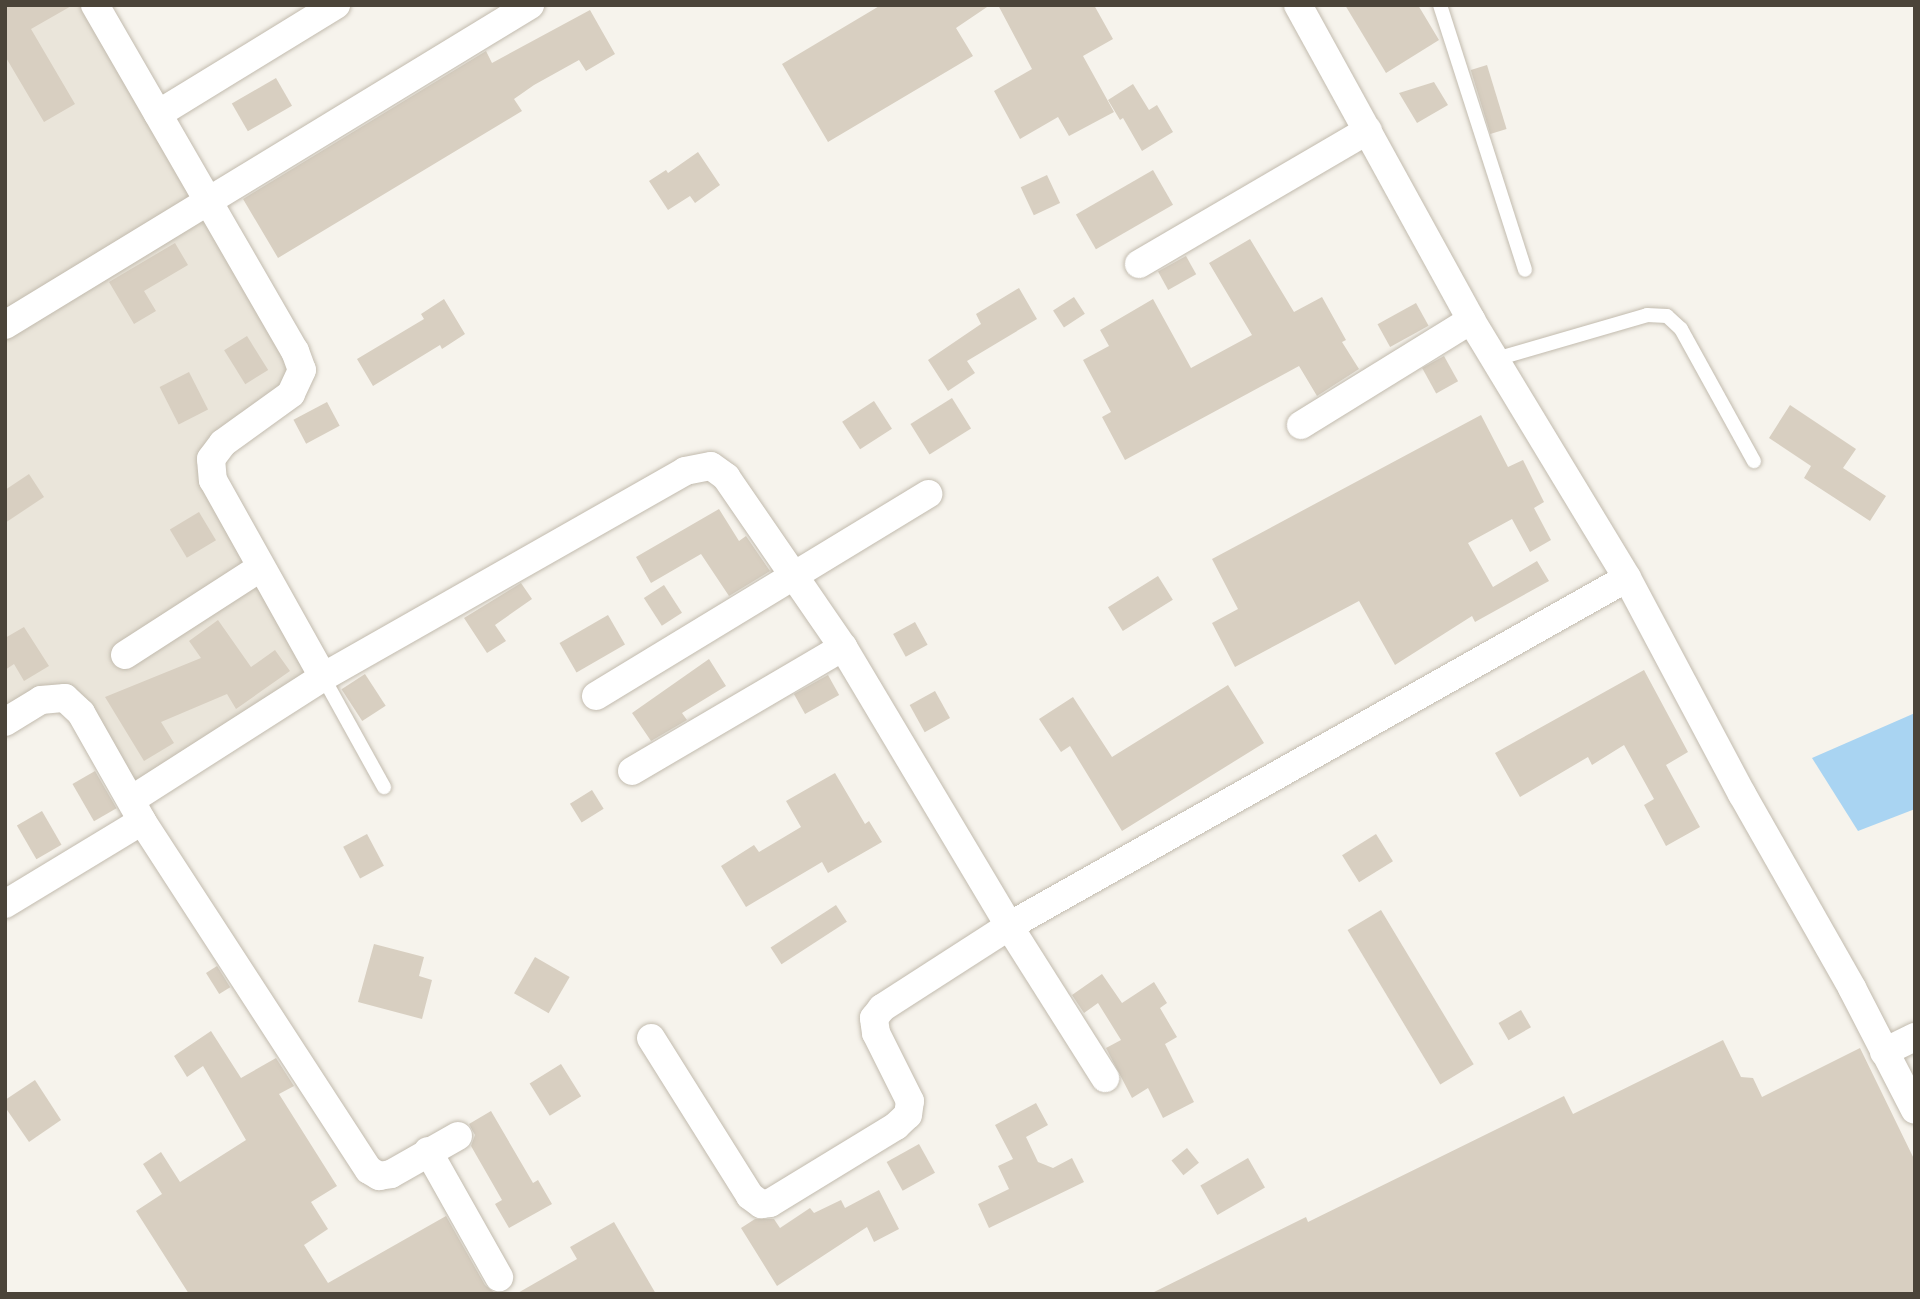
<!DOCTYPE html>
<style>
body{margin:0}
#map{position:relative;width:1920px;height:1299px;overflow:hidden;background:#f6f3ec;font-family:Roboto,sans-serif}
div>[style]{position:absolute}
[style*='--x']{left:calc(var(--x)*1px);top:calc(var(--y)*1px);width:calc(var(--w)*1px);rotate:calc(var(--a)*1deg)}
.residential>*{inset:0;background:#eae5da}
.water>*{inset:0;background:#a9d4f2}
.building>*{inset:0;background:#d8cfc1;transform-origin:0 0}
.roads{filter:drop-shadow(0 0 2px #c2bbae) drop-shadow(0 0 2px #c2bbae)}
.lane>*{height:14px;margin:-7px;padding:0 7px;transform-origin:7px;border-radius:7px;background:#fff}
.street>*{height:28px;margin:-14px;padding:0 14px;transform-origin:14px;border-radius:14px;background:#fff}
span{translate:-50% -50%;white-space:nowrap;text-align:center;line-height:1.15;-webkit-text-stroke:5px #fff;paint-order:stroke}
.frame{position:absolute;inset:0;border:7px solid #4b4439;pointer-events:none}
</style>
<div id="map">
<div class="residential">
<i style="clip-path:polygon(5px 5px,95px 5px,295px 351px,291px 394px,211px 459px,323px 677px,131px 800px,65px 698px,5px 722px)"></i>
</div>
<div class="water">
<i style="clip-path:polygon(1915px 713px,1915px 809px,1858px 831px,1812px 758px)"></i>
</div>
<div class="building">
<i style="clip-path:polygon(5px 5px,73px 5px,31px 29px,75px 104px,44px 122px,5px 56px)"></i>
<i style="clip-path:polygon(881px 5px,990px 5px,956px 28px,973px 56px,828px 142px,782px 64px)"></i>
<i style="clip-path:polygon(998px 5px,1094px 5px,1113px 39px,1083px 56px,1114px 112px,1069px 136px,1058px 117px,1020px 139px,994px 91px,1032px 69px)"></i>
<i style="clip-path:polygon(1345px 5px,1418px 5px,1439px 40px,1386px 73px)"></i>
<i style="clip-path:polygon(590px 10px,615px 54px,586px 71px,579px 60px,534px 85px,514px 99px,522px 111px,278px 258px,243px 199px,486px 51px,492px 63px)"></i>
<i style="left:1487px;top:65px;width:67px;height:17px;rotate:73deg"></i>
<i style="left:276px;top:78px;width:32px;height:51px;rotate:60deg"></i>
<i style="clip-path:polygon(1434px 82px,1448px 105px,1417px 123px,1399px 93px)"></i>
<i style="clip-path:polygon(1133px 84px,1149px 110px,1157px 105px,1173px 132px,1142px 151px,1123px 118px,1120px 120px,1108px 100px)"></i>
<i style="clip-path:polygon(698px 152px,720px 185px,695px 203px,690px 196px,668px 210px,649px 181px,666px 170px,668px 173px)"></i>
<i style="left:1153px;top:170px;width:40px;height:89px;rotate:60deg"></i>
<i style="left:1047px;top:175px;width:31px;height:29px;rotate:65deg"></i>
<i style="clip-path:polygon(1250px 239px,1294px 312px,1322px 297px,1346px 340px,1342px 342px,1359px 369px,1317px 396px,1299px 366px,1125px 460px,1102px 417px,1111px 412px,1083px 360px,1109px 346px,1100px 330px,1153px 299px,1191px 368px,1252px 335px,1209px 263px)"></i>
<i style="clip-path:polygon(175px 243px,188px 265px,144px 291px,156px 311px,134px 324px,109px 282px)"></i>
<i style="left:1186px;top:256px;width:21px;height:32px;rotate:61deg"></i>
<i style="clip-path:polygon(1019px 288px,1037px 319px,967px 361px,975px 373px,948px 391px,928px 360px,981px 324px,976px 314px)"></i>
<i style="left:1074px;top:297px;width:20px;height:25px;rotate:57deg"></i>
<i style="clip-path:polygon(444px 299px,465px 334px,442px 349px,440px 345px,373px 386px,357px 359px,424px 319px,421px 314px)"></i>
<i style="left:1416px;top:303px;width:26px;height:44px;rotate:61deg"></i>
<i style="left:247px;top:336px;width:40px;height:27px;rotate:58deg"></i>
<i style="left:1444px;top:356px;width:29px;height:25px;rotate:61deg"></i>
<i style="left:189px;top:372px;width:42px;height:33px;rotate:63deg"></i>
<i style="left:952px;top:398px;width:36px;height:49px;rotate:58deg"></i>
<i style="left:874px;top:401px;width:33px;height:38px;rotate:57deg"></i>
<i style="left:327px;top:402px;width:27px;height:38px;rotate:62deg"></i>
<i style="clip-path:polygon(1790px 405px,1856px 449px,1843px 468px,1886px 496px,1870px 521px,1804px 478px,1811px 466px,1769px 438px)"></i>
<i style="clip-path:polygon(1481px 415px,1508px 467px,1523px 460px,1544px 502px,1534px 508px,1551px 540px,1530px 552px,1512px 519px,1468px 543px,1493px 587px,1537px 561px,1549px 581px,1475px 622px,1472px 616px,1395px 665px,1359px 601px,1235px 667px,1212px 623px,1238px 609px,1212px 559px)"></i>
<i style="clip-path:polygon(29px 474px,44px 497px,5px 523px,5px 490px)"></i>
<i style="clip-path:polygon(719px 509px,739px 541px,746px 536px,770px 571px,729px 596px,701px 554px,651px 583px,636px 557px)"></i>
<i style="left:199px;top:512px;width:33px;height:34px;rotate:59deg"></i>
<i style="left:1158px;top:576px;width:28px;height:59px;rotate:58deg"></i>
<i style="clip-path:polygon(521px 583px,532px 599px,495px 625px,506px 641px,487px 653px,464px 618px)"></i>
<i style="left:664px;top:585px;width:33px;height:24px;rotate:57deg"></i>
<i style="left:608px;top:615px;width:34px;height:56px;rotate:60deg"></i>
<i style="clip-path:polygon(218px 620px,251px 667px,275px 650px,290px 671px,236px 709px,227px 694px,161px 722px,174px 743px,144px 761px,105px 697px,201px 658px,189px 641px)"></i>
<i style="left:915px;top:622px;width:26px;height:25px;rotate:61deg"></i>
<i style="clip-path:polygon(24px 627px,49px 666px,24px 681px,14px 664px,5px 670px,5px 638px)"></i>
<i style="clip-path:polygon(709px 659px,726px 686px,682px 713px,687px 720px,651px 741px,632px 713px)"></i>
<i style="clip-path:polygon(1644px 670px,1688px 752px,1666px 765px,1700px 827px,1666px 846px,1644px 805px,1654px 799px,1624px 745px,1592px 765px,1588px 757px,1520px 797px,1495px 753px)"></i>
<i style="left:365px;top:674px;width:38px;height:28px;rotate:57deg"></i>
<i style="left:828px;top:675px;width:23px;height:39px;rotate:61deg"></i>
<i style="clip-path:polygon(1228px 685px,1264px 743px,1122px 831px,1070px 746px,1061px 752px,1039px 719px,1073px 697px,1112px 757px)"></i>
<i style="left:935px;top:691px;width:31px;height:29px;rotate:61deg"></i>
<i style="left:95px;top:771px;width:43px;height:26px;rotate:60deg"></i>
<i style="clip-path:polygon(835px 773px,865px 824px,869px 821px,882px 842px,828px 873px,822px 862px,746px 907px,721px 866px,754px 845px,759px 852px,801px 827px,786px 801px)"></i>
<i style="left:592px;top:790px;width:22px;height:26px;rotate:58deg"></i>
<i style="left:42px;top:811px;width:39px;height:29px;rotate:60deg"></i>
<i style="left:367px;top:834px;width:36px;height:27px;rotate:62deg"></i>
<i style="left:1376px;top:834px;width:32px;height:40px;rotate:58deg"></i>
<i style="left:836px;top:905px;width:20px;height:78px;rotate:57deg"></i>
<i style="left:1381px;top:910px;width:180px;height:39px;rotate:59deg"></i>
<i style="clip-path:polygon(374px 944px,424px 957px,419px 976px,432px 980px,422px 1019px,358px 1002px)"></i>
<i style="left:535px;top:957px;width:40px;height:42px;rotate:30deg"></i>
<i style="left:217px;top:966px;width:25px;height:13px;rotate:58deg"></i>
<i style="clip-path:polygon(1102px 974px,1122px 1003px,1154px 982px,1167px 1003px,1160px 1008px,1177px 1037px,1165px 1044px,1194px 1102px,1163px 1118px,1148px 1088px,1132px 1098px,1106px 1048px,1121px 1040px,1098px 1003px,1084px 1013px,1072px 995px)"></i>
<i style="left:1521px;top:1010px;width:20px;height:26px;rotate:60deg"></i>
<i style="clip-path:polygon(211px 1031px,241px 1078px,276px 1058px,294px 1086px,279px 1094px,337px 1186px,311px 1202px,328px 1229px,304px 1245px,328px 1283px,446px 1216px,485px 1285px,496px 1294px,189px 1294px,136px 1211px,162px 1194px,143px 1164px,161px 1152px,180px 1182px,246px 1140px,203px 1066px,187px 1077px,174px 1056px)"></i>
<i style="clip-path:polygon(1723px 1040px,1741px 1077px,1753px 1078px,1762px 1097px,1860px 1048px,1915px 1161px,1915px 1294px,1150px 1294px,1306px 1217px,1308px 1222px,1564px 1096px,1573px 1114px)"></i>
<i style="left:561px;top:1064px;width:38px;height:37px;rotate:58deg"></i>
<i style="clip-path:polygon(35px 1080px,61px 1120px,29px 1142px,5px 1107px,5px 1100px)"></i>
<i style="clip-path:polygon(1036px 1103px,1048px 1125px,1026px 1137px,1038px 1162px,1053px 1168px,1072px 1158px,1084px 1182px,989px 1228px,978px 1204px,1009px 1189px,998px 1166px,1013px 1159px,995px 1125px)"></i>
<i style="clip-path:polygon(491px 1111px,533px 1183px,538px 1180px,552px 1204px,509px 1228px,495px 1204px,502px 1200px,471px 1146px,475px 1135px,469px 1124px)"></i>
<i style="left:919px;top:1144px;width:33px;height:37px;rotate:61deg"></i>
<i style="left:1187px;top:1148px;width:19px;height:20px;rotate:51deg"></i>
<i style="left:1248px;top:1158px;width:34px;height:55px;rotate:60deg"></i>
<i style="clip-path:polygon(879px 1190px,899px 1229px,874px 1242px,867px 1227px,777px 1286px,741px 1228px,755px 1219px,774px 1219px,780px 1228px,810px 1208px,814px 1213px,841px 1200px,845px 1208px)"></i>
<i style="clip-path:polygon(614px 1222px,656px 1294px,516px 1294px,577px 1259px,570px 1247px)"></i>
</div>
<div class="roads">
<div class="lane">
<i style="--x:1440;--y:5;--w:278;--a:72.2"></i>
<i style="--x:1496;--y:359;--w:157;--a:-16.2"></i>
<i style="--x:1647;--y:315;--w:20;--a:3"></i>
<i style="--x:1667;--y:316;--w:19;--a:43"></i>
<i style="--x:1681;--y:329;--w:151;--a:61.1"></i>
<i style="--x:323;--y:677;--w:126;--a:61"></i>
</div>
<div class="street">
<i style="--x:95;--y:5;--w:400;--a:60"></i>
<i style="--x:295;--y:351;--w:20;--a:70"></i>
<i style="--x:302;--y:370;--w:26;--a:115"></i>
<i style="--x:291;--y:394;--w:84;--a:144.2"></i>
<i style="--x:223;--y:443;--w:20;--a:127"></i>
<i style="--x:211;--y:459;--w:21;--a:85"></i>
<i style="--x:213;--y:480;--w:226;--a:60.8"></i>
<i style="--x:1298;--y:5;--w:359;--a:61.2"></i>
<i style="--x:1471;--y:320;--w:301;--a:58.8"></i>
<i style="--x:1627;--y:578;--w:245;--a:62"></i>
<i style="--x:1742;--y:794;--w:223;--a:60.4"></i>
<i style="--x:1852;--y:988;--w:137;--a:62.7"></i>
<i style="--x:158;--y:114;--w:209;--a:-31.5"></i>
<i style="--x:1139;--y:264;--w:265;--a:-30.3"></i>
<i style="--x:5;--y:325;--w:615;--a:-31.36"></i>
<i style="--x:1301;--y:425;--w:200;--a:-31.7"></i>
<i style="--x:125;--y:655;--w:161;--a:-32.8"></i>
<i style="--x:596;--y:696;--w:389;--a:-31.3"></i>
<i style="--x:5;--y:722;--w:42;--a:-31.4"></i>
<i style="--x:41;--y:700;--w:24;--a:-5"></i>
<i style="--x:65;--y:698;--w:22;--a:43"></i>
<i style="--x:81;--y:713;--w:124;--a:60.5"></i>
<i style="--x:142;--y:821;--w:416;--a:57"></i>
<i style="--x:369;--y:1170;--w:12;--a:31"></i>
<i style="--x:379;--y:1176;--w:12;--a:-9"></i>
<i style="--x:391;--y:1174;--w:77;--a:-29.6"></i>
<i style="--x:632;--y:771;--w:245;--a:-30.4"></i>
<i style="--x:131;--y:800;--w:228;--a:-32.6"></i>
<i style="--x:323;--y:677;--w:417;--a:-29.6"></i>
<i style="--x:685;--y:471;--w:26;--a:-11"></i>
<i style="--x:711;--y:466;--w:19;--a:36"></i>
<i style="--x:726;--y:477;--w:206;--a:55.5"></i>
<i style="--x:843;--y:647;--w:325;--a:59.2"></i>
<i style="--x:1009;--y:926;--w:180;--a:57.7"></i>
<i style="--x:5;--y:904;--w:160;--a:-31.2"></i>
<i style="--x:651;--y:1038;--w:186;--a:57.9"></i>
<i style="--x:750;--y:1196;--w:14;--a:36"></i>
<i style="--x:761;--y:1204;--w:9;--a:-6"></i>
<i style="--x:770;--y:1203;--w:148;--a:-31.4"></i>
<i style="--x:896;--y:1126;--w:16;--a:-43"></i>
<i style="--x:908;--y:1115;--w:14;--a:-82"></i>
<i style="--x:910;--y:1101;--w:76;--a:-116.6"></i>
<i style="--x:876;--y:1033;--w:15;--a:-98"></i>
<i style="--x:874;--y:1018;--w:13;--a:-51"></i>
<i style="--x:882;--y:1008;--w:151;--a:-32.8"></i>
<i style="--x:1009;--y:926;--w:709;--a:-29.38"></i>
<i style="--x:1884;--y:1052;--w:34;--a:-26"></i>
<i style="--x:428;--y:1151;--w:145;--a:60.6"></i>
</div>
</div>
<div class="frame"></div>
</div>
